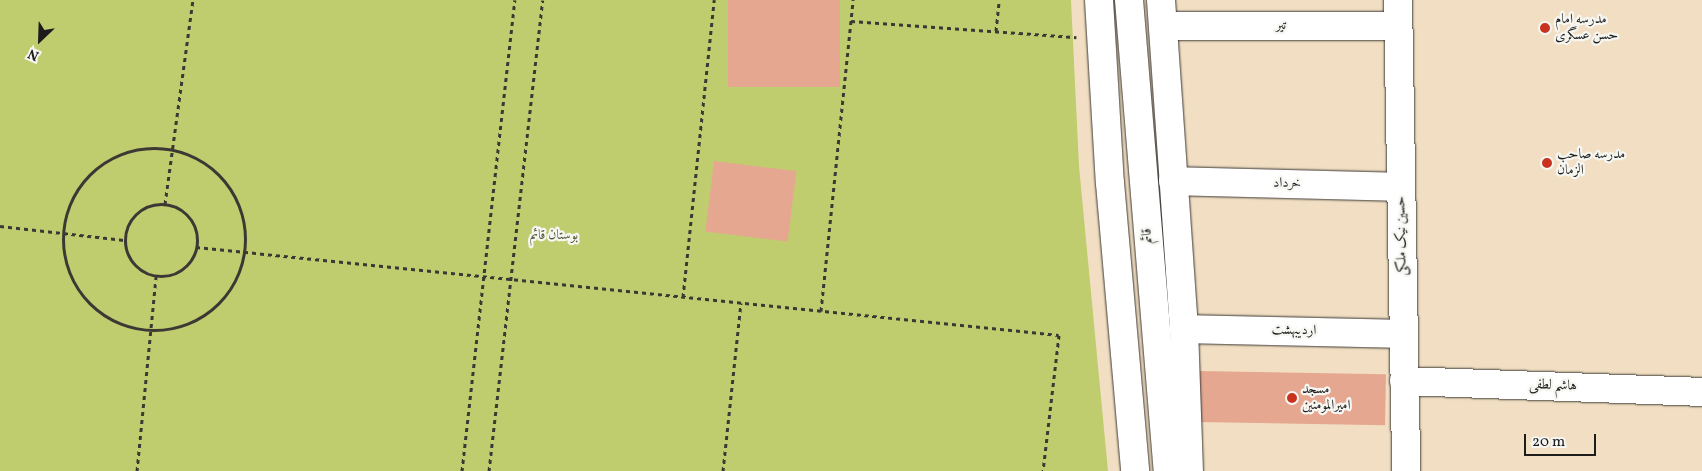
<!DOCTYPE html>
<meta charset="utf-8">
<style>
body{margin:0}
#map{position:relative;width:1702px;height:471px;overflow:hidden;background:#f2dfc3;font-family:Vollkorn,Amiri,serif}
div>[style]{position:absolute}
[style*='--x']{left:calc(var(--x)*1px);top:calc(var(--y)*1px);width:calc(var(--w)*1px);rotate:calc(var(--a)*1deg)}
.green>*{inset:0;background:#c0cd6f}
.building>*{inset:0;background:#e6a790;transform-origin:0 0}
.path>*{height:3px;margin-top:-1.5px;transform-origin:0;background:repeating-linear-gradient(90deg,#3c3935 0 4px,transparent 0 8px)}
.path>.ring{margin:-1.5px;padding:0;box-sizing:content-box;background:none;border:3px solid #3c3935;border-radius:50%}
.roads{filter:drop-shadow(0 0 1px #3c3935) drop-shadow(0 0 1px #3c3935)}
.minor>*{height:28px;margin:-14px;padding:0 14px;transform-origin:14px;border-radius:14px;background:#fff}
.major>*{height:28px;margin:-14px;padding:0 14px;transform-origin:14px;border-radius:14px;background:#fff}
.dots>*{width:14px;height:14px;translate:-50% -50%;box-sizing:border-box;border:2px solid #f6f6f2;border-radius:50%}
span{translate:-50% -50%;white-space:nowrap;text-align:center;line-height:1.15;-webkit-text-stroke:4.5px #f6f6f2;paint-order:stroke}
.poi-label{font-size:14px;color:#1c1c1c}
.left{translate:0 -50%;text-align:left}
.street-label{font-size:14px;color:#1c1c1c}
.park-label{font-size:14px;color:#555a39}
.north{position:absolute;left:15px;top:15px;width:50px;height:50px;-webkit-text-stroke:4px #f6f6f2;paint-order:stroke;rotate:204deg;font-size:14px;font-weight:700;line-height:20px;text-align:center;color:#1c1c1c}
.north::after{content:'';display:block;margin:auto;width:18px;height:22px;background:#1c1c1c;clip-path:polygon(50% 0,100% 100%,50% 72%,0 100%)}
.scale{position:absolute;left:1524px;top:434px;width:72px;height:22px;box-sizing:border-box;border:2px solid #1c1c1c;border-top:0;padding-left:6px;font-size:15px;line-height:18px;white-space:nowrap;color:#1c1c1c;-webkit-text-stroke:4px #f6f6f2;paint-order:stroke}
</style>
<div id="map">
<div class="green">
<i style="clip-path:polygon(0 0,1071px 0,1079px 166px,1108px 471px,0 471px)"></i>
</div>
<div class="building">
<i style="left:728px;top:0;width:112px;height:87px"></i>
<i style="left:714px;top:161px;width:83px;height:71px;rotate:7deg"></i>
<i style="left:1198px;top:371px;width:188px;height:51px;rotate:1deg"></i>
</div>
<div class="path">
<i style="--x:851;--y:21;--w:226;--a:4.1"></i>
<i style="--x:996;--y:31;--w:31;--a:-84"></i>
<i class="ring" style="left:63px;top:148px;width:179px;height:179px"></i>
<i style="--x:165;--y:204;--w:206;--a:-82.2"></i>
<i class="ring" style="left:125px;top:204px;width:69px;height:69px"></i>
<i style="--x:0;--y:226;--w:125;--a:6.4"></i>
<i style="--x:196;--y:247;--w:867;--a:5.82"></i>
<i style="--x:1059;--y:335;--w:137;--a:96.7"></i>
<i style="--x:683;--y:297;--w:299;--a:-84"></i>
<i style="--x:821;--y:311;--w:313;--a:-84.1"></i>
<i style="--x:137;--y:471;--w:196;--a:-84.4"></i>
<i style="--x:462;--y:471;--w:474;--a:-83.6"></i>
<i style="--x:489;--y:471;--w:474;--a:-83.5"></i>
<i style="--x:723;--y:471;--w:169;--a:-83.9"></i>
</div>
<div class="roads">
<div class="minor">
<i style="--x:1161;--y:0;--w:330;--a:86"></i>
<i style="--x:1184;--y:329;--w:142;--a:88"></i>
<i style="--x:1398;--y:0;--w:471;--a:89"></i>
<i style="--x:1163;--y:26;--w:235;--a:0"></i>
<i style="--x:1173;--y:181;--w:228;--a:1.5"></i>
<i style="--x:1184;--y:329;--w:220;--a:1.3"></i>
<i style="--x:1404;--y:381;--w:298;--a:2.1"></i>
</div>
<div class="major">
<i style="--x:1099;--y:0;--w:183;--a:86.6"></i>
<i style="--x:1110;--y:183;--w:289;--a:85"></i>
<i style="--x:1129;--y:0;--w:473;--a:85.3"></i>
</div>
</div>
<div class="dots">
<i style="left:1545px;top:28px;background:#c8321e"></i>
<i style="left:1547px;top:163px;background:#c8321e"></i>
<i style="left:1292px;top:398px;background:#c8321e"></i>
</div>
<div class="poi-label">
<span class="left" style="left:1555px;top:28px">مدرسه امام<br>حسن عسگری</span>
<span class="left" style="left:1557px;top:163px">مدرسه صاحب<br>الزمان</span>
<span class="left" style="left:1302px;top:398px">مسجد<br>امیرالمومنین</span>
</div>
<div class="street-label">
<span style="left:1281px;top:26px">تیر</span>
<span style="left:1287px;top:184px;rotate:1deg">خرداد</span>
<span style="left:1148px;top:236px;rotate:-95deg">قائم</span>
<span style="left:1402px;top:236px;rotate:-91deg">حسین نیک ملکی</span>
<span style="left:1294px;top:331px;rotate:1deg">اردیبهشت</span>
<span style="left:1553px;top:386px;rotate:2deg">هاشم لطفی</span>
</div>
<div class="park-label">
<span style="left:554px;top:236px">بوستان قائم</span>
</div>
<div class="north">N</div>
<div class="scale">20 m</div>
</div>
